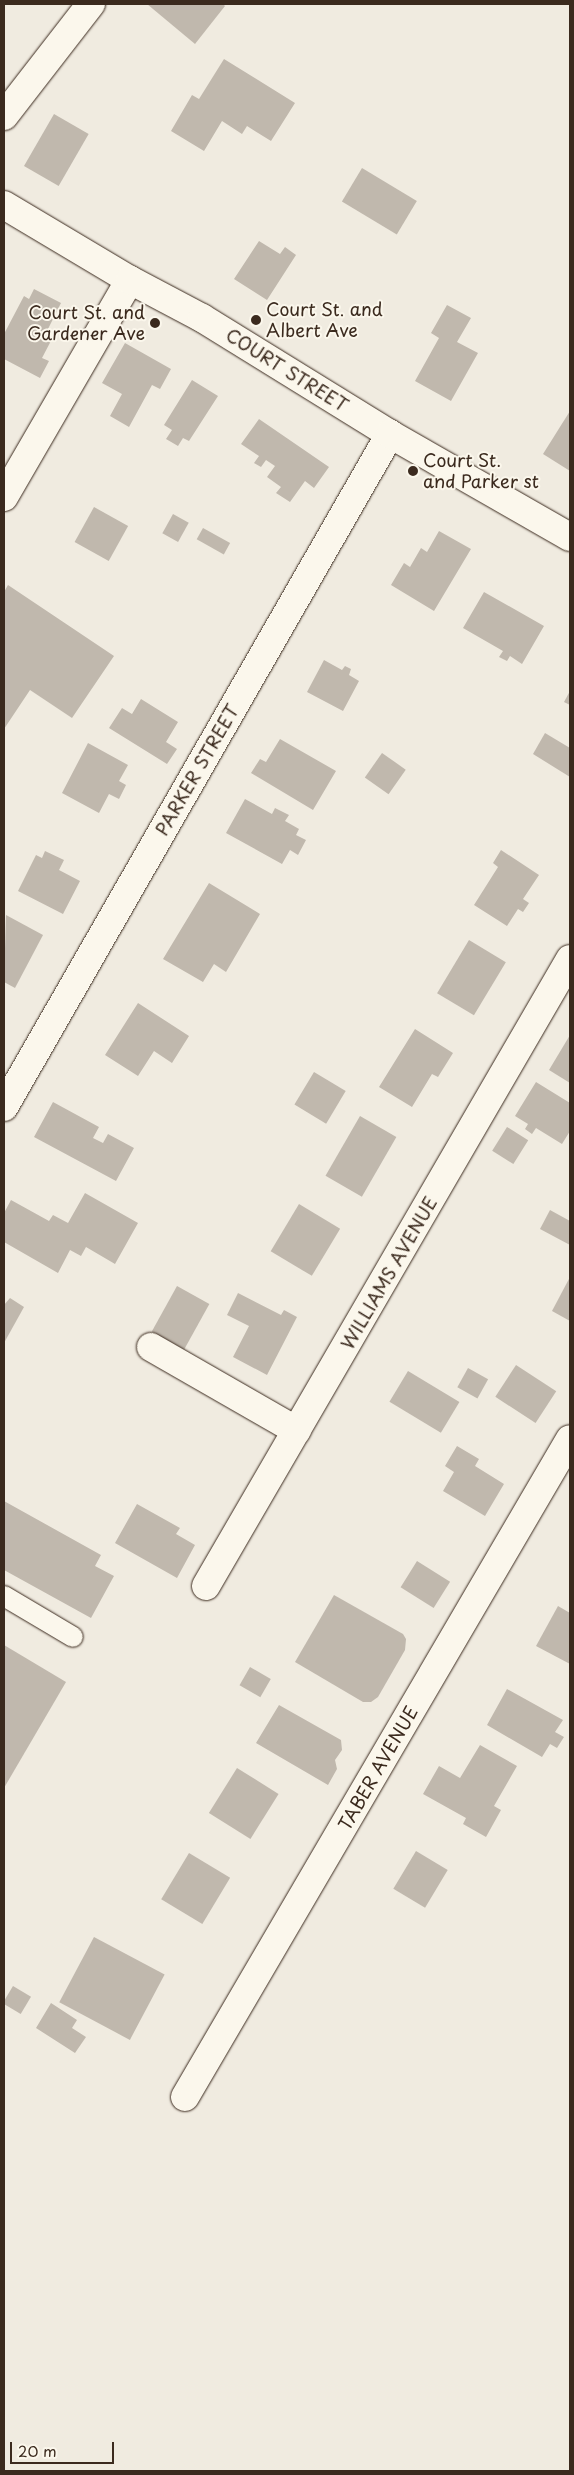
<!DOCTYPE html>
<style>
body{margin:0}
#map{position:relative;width:574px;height:2475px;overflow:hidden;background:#f0ebe0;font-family:"Playpen Sans",sans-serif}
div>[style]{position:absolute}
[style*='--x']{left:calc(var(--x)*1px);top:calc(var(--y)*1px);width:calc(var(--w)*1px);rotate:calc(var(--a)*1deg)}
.building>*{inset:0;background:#c0b8ad;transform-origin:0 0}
.roads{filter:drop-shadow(0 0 1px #3b2a1e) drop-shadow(0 0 1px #3b2a1e)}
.lane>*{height:20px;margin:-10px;padding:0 10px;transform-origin:10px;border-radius:10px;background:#fbf7ec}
.street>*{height:28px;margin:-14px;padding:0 14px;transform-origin:14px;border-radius:14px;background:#fbf7ec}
.secondary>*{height:28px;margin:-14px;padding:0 14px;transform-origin:14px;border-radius:14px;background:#fbf7ec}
.dots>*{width:14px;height:14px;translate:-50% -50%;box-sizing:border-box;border:2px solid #fbf7ec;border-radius:50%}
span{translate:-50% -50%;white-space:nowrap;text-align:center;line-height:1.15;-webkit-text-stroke:4px #fbf7ec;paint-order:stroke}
.poi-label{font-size:18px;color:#3b2a1e}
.left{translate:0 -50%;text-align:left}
.right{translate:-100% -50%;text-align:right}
.street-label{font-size:18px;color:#3b2a1e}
.frame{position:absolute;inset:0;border:5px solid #3b2a1e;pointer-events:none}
.scale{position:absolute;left:10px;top:2442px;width:104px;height:22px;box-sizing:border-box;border:2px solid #3b2a1e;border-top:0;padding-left:6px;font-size:15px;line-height:18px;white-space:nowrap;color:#3b2a1e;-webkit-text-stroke:4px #fbf7ec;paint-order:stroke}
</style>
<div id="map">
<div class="building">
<i style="clip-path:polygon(147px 4px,223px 4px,225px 6px,195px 44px)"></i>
<i style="clip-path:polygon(224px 59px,295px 103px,271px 141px,247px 126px,242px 134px,222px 121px,204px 151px,171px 131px,192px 95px,199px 99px)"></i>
<i style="left:54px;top:114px;width:40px;height:60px;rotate:30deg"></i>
<i style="left:362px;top:168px;width:64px;height:39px;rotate:31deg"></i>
<i style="clip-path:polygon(259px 241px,280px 254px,285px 247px,296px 255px,267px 300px,234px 279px)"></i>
<i style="clip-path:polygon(34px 289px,61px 303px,46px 333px,53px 337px,42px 358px,49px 361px,40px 378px,4px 359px,4px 334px,24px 296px,29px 299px)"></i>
<i style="clip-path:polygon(447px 305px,471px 318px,457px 342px,478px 353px,451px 401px,415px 381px,439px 338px,431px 333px)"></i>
<i style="clip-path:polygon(125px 343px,171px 369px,160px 389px,152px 385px,129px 427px,110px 416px,122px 394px,102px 383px)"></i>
<i style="clip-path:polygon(192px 380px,218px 396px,189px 441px,183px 438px,178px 446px,166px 439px,172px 430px,164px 425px)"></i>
<i style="clip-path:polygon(570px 411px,570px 471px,543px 454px)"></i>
<i style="clip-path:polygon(259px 419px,329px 467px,314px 488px,305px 481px,290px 502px,276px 493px,281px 487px,267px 477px,275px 466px,266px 460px,261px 467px,254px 463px,259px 456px,241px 444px)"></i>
<i style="left:94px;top:507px;width:39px;height:40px;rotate:29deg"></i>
<i style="left:173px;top:514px;width:18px;height:22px;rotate:29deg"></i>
<i style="left:203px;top:528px;width:31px;height:13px;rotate:29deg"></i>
<i style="clip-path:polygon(439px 531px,471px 549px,434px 611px,391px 585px,404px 563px,410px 567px,421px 548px,427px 552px)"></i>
<i style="clip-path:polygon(8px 585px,114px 656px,72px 718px,30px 690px,4px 729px,4px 592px)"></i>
<i style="clip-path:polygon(484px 592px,544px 626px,522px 664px,510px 656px,507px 661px,499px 657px,503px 651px,463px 628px)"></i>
<i style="clip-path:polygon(324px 660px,342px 670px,345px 666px,351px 669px,349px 675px,359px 681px,343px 711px,307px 692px)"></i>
<i style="clip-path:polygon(570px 691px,570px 705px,564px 702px)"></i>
<i style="clip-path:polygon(141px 699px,178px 722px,166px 742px,177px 749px,167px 764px,109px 728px,122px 708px,132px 714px)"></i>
<i style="clip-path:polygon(545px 733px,570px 748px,570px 777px,533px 754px)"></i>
<i style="clip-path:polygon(280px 739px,336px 771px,313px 810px,251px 773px,260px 759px,266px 762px)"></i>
<i style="clip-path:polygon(88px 743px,128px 765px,119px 781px,126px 785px,119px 799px,109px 794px,99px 813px,62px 793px)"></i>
<i style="left:382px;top:753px;width:29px;height:30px;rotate:35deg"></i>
<i style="clip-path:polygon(245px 799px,272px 814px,275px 808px,289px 815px,285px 821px,299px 829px,296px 835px,306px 840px,298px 855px,290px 850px,282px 864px,226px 833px)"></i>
<i style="clip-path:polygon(501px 850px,539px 875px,523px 899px,529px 903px,523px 912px,518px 909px,507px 926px,474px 905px,498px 867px,493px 863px)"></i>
<i style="clip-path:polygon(45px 851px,64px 860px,59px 870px,80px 881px,63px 914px,18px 891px,36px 855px,42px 858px)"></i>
<i style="clip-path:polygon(209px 883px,260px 914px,226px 972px,214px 964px,203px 982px,163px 959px)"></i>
<i style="clip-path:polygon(6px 915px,43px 935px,15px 988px,4px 982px)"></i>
<i style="left:469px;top:940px;width:43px;height:62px;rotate:31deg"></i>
<i style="clip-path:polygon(138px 1003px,189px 1036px,172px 1063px,154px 1051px,138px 1076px,105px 1055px)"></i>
<i style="clip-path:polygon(415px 1029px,453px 1053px,438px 1077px,432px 1074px,412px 1107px,379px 1087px)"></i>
<i style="clip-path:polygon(570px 1035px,570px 1083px,549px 1070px)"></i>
<i style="left:314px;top:1072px;width:37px;height:38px;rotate:31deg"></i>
<i style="clip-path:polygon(536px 1082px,570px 1103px,570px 1131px,562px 1144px,536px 1128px,532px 1134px,525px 1129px,528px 1124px,515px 1116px)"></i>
<i style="clip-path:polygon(53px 1102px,99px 1127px,93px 1138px,103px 1143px,108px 1134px,134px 1148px,116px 1181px,34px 1137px)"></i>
<i style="left:360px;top:1116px;width:42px;height:69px;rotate:30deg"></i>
<i style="left:507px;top:1127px;width:25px;height:28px;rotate:32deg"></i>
<i style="clip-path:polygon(85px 1193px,138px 1223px,115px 1264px,86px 1247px,81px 1256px,70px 1250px,58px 1273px,4px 1242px,4px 1213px,11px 1200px,49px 1221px,53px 1215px,68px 1223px)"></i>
<i style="left:299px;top:1204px;width:48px;height:55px;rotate:31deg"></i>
<i style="clip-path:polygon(550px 1210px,570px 1221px,570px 1245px,540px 1229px)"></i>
<i style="clip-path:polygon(570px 1277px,570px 1321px,552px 1311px)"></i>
<i style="left:177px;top:1286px;width:37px;height:52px;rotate:29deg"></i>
<i style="clip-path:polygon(238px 1293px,281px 1315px,284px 1310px,297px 1317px,267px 1375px,233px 1357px,249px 1326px,227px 1315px)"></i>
<i style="clip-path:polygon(10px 1298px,24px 1307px,4px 1343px,4px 1305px)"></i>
<i style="left:516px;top:1365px;width:48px;height:38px;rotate:33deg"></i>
<i style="left:468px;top:1368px;width:23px;height:22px;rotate:29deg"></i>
<i style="left:408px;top:1371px;width:60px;height:36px;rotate:31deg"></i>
<i style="clip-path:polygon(457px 1446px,479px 1459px,475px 1466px,504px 1484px,485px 1516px,443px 1491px,454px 1472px,445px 1466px)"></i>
<i style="clip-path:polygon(4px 1501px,101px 1555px,95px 1566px,114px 1576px,91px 1618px,4px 1570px)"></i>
<i style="clip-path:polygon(137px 1504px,180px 1528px,176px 1534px,195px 1545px,177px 1578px,115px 1543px)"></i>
<i style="left:417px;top:1561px;width:39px;height:31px;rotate:32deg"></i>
<i style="clip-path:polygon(334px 1595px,403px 1634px,406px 1639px,405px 1650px,378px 1697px,371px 1702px,363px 1702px,295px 1662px)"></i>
<i style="clip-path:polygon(558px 1606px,570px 1613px,570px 1664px,536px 1646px)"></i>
<i style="clip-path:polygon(4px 1645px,66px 1682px,4px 1788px)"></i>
<i style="left:250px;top:1667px;width:24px;height:21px;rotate:30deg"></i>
<i style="clip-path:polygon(507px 1689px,563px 1720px,555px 1732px,564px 1737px,557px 1748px,550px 1744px,542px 1757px,487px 1725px)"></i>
<i style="clip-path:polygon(279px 1705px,341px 1740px,342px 1750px,335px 1760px,337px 1769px,328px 1785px,256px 1743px)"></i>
<i style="clip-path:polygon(480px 1745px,517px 1766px,494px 1806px,501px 1810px,486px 1837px,463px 1824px,466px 1818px,423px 1794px,439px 1766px,460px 1778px)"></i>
<i style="left:237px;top:1768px;width:49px;height:53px;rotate:32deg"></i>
<i style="left:416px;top:1851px;width:37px;height:44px;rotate:31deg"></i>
<i style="left:189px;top:1853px;width:48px;height:54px;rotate:31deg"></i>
<i style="left:94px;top:1937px;width:80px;height:74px;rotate:28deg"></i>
<i style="left:13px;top:1986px;width:21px;height:20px;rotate:31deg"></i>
<i style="clip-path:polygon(51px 2003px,77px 2020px,72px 2028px,86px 2037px,75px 2053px,36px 2028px)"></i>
</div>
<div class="roads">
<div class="lane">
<i style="--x:4;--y:1596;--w:80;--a:30.7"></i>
</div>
<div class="street">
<i style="--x:4;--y:116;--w:142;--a:-52.2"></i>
<i style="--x:4;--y:497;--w:251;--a:-59.9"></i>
<i style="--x:4;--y:1107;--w:776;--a:-60.16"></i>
<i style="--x:151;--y:1347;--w:168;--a:29.9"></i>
<i style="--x:206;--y:1586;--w:725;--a:-59.86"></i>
<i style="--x:185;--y:2097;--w:762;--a:-59.67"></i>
</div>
<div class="secondary">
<i style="--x:4;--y:205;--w:147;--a:30.8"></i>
<i style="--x:130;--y:280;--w:81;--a:27.8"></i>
<i style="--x:202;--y:318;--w:221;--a:31.7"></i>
<i style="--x:390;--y:434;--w:207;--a:29.8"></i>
</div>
</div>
<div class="dots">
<i style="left:256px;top:320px;background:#3b2a1e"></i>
<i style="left:155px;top:323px;background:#3b2a1e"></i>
<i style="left:413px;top:471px;background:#3b2a1e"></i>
</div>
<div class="poi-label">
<span class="left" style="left:266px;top:320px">Court St. and<br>Albert Ave</span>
<span class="right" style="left:145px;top:323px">Court St. and<br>Gardener Ave</span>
<span class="left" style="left:423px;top:471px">Court St.<br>and Parker st</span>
</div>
<div class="street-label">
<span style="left:287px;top:370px;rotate:32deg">COURT STREET</span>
<span style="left:197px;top:770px;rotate:-60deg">PARKER STREET</span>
<span style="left:389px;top:1273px;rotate:-60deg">WILLIAMS AVENUE</span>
<span style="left:378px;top:1768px;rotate:-60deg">TABER AVENUE</span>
</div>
<div class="frame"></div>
<div class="scale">20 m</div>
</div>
